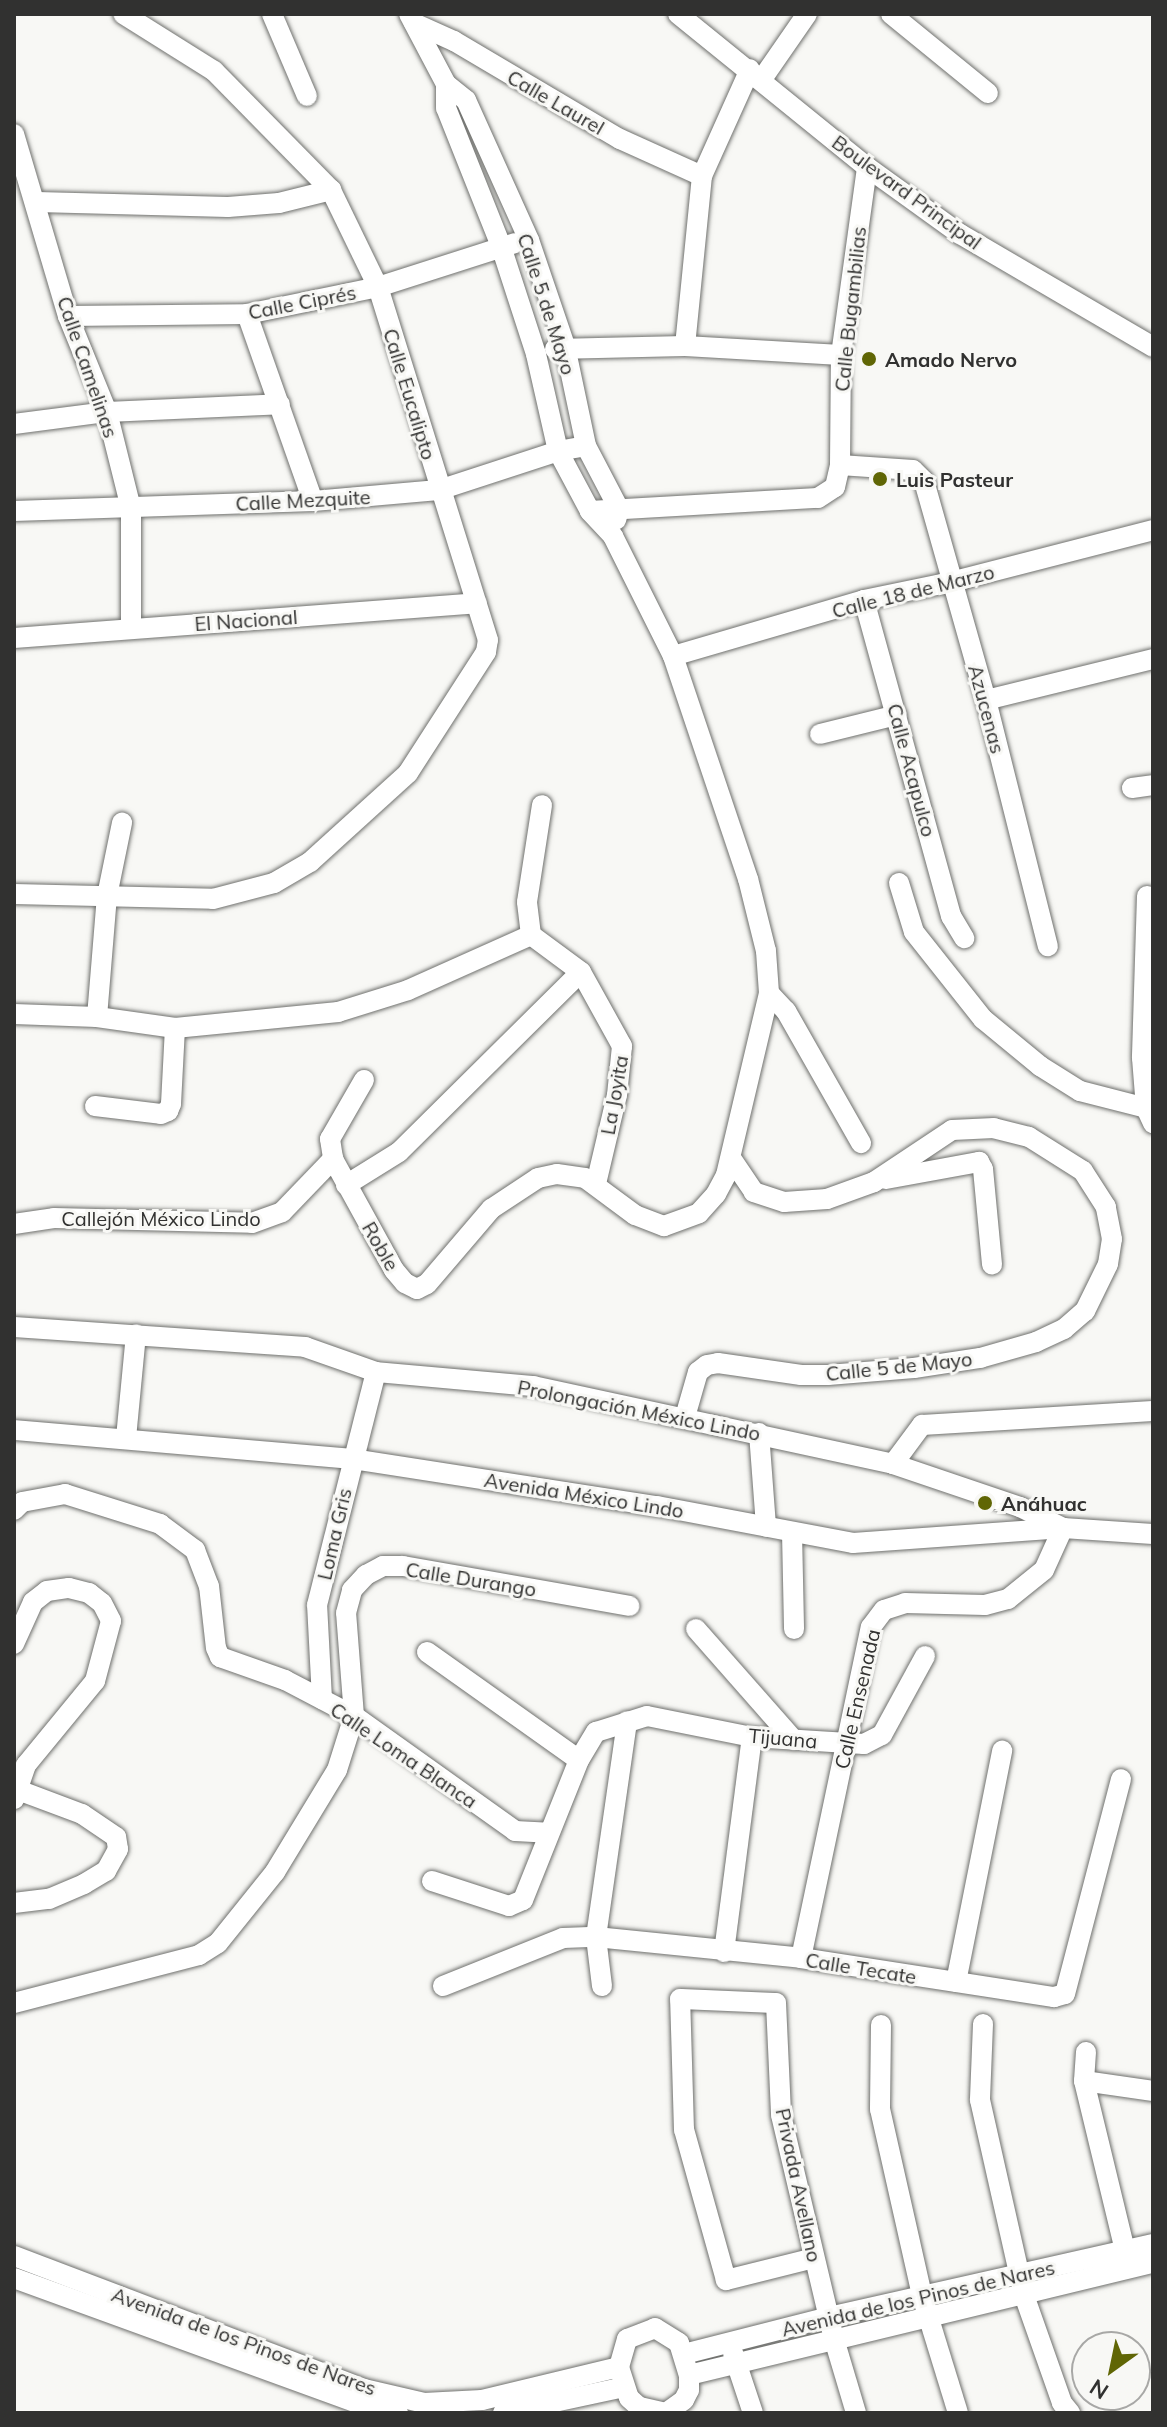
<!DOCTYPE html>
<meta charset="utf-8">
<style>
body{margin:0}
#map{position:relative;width:1167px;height:2427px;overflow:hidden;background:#f8f8f5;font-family:Mulish,sans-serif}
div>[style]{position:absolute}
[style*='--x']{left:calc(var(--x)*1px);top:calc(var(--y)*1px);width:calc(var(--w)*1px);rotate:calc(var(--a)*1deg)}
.roads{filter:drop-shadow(0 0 2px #6f706d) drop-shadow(0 0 2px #6f706d)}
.minor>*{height:20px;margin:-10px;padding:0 10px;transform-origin:10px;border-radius:10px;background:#fff}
.dots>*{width:22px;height:22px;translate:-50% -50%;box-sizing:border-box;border:4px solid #f8f8f5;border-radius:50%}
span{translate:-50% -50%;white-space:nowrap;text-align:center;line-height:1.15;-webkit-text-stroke:6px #f8f8f5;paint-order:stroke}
.street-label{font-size:20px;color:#313130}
.poi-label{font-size:20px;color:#313130;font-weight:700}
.left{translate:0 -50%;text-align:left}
.frame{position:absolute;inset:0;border:16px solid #313130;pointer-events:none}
.north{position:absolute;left:1071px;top:2331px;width:80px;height:80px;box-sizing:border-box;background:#f8f8f5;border:2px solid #a8a8a6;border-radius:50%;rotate:213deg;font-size:22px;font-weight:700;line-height:32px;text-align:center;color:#313130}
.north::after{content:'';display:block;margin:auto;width:28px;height:36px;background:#606605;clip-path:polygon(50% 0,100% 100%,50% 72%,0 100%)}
</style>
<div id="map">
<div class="roads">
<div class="minor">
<i style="--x:272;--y:14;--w:89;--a:66.9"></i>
<i style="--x:678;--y:14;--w:243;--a:39"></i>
<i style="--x:867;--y:167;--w:115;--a:35.8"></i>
<i style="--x:960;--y:234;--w:224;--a:30.3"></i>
<i style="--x:891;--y:14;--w:125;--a:39.2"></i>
<i style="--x:414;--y:23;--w:44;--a:24.2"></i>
<i style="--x:454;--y:41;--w:193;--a:30.6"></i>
<i style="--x:620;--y:139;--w:90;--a:24.3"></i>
<i style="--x:762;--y:79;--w:79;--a:-55.3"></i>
<i style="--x:446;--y:84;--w:26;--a:39"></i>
<i style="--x:466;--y:100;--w:154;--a:65.8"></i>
<i style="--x:529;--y:240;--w:112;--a:71.2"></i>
<i style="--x:565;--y:346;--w:102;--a:78.1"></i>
<i style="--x:586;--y:446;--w:71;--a:62.4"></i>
<i style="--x:619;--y:509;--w:11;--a:105"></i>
<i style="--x:14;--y:134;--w:190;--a:73.5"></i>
<i style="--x:68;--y:316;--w:104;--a:67.9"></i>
<i style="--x:107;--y:412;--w:99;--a:76"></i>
<i style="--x:131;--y:508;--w:121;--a:90"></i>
<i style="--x:37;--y:202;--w:191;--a:1.5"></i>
<i style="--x:228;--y:207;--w:51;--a:-4.5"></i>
<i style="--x:279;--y:203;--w:54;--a:-14"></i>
<i style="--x:247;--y:314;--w:198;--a:70.6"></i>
<i style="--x:68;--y:316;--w:179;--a:-0.6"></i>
<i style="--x:247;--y:314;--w:134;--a:-11.6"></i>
<i style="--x:378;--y:287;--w:144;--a:-17.8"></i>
<i style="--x:685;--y:346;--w:171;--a:-84.3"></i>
<i style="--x:702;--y:176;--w:117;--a:-65.8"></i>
<i style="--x:555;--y:349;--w:130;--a:-1.3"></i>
<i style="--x:685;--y:346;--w:156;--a:3.3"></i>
<i style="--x:14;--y:424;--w:94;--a:-7.4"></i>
<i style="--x:107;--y:412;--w:173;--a:-2.6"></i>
<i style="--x:840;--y:465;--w:73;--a:3.9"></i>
<i style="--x:913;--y:470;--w:16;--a:45"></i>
<i style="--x:924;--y:481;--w:228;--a:74.2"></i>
<i style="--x:986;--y:700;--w:254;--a:75.9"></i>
<i style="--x:14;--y:511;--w:299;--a:-1.9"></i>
<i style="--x:313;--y:501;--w:126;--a:-5"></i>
<i style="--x:439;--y:490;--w:125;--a:-18.1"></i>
<i style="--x:558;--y:451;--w:28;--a:-10"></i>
<i style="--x:590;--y:511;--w:228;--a:-3.3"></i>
<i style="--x:818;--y:498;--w:20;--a:-33"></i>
<i style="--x:835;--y:487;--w:23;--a:-77"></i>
<i style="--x:840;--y:465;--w:110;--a:-89.5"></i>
<i style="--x:841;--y:355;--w:190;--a:-82.1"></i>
<i style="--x:864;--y:600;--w:328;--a:74.6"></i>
<i style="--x:951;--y:916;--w:26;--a:59"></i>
<i style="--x:14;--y:638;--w:464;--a:-4.3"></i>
<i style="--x:673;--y:656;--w:199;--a:-16.3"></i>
<i style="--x:864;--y:600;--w:89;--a:-11.7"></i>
<i style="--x:951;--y:582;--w:209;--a:-14.4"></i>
<i style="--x:986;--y:700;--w:172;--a:-13.8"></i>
<i style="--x:820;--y:734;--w:79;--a:-13.9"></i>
<i style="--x:1132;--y:788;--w:21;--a:-8"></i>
<i style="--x:899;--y:883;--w:51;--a:73"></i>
<i style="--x:914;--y:932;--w:111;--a:51.6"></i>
<i style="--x:983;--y:1019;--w:74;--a:39.5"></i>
<i style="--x:1040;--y:1066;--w:47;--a:32"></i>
<i style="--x:1080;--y:1091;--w:68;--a:14.4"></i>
<i style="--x:14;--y:894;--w:199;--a:1.4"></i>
<i style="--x:213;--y:899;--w:63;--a:-14.7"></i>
<i style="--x:274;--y:883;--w:42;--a:-30.3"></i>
<i style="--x:310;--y:862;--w:132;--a:-42.2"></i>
<i style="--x:408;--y:773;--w:144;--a:-57.2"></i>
<i style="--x:486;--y:652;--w:12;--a:-81"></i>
<i style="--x:488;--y:640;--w:370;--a:-107.3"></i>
<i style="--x:378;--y:287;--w:108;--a:-115.9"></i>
<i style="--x:331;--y:190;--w:167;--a:-134.5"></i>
<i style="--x:214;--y:71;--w:107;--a:-147.9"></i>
<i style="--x:1147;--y:896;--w:162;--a:91.8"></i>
<i style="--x:1142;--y:1058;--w:50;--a:85.4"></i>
<i style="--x:1146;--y:1108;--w:17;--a:65"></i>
<i style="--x:531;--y:935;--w:62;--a:36.5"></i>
<i style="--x:581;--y:972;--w:85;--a:61"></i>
<i style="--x:622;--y:1046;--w:49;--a:95.8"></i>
<i style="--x:617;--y:1095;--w:91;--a:103.3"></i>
<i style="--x:531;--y:935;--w:33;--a:-97"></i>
<i style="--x:527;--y:902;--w:98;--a:-81.2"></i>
<i style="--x:769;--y:993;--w:25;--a:47"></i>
<i style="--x:786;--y:1011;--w:152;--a:60.4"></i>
<i style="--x:14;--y:1014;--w:83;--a:2.1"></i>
<i style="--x:97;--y:1017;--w:79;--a:8"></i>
<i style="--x:175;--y:1028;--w:164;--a:-5.6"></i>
<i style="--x:338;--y:1012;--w:73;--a:-17.4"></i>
<i style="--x:408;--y:990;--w:135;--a:-24.1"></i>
<i style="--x:97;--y:1017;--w:121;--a:-85.3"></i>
<i style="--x:107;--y:896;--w:75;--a:-78.4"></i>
<i style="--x:364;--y:1080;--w:68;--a:120"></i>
<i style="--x:330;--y:1139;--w:20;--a:81"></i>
<i style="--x:333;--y:1159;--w:127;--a:61.2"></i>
<i style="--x:394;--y:1270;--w:17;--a:50"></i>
<i style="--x:405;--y:1283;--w:13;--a:27"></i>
<i style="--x:417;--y:1289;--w:11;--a:-27"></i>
<i style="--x:427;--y:1284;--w:99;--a:-49.5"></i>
<i style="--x:491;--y:1209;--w:56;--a:-33.4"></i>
<i style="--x:538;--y:1178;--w:19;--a:-12"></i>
<i style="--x:557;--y:1174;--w:28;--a:8"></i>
<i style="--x:585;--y:1178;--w:62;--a:36.5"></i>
<i style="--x:635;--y:1215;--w:31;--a:21"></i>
<i style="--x:664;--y:1226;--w:37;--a:-20"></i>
<i style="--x:699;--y:1213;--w:25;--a:-48"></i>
<i style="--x:716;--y:1194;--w:21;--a:-62"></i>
<i style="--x:726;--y:1175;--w:187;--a:-76.7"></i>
<i style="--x:769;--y:993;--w:42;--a:-94.1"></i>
<i style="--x:766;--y:951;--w:74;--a:-104"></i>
<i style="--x:748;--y:879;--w:235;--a:-108.6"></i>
<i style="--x:673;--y:656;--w:134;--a:-116.6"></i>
<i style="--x:613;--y:536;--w:34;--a:-133"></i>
<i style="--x:590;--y:511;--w:68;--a:-118.1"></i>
<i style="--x:558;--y:451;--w:99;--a:-102.8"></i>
<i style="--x:536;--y:354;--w:114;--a:-108"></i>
<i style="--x:501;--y:246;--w:149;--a:-111.7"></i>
<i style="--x:446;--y:108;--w:24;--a:-90"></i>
<i style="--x:446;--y:84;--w:79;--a:-117.9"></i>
<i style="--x:95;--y:1106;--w:66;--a:6.9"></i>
<i style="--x:161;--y:1114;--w:8;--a:-23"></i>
<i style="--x:168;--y:1111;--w:8;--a:-67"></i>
<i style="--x:171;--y:1104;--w:76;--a:-87"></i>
<i style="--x:886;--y:1179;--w:95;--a:-10.4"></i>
<i style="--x:979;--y:1162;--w:8;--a:60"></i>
<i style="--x:983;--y:1169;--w:96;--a:84.6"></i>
<i style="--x:346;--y:1185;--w:62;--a:-31.9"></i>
<i style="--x:399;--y:1152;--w:256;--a:-44.7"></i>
<i style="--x:14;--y:1224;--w:40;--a:-8.5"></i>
<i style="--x:54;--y:1218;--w:198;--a:1.4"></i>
<i style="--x:252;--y:1223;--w:32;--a:-20"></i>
<i style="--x:282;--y:1212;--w:74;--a:-46.1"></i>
<i style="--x:14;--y:1327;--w:292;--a:3.9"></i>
<i style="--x:305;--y:1347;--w:75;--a:19.4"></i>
<i style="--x:376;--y:1372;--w:158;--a:5.1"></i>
<i style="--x:533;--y:1386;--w:368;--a:12.2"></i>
<i style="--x:893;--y:1464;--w:134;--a:18.7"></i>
<i style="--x:1020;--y:1507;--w:48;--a:26"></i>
<i style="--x:685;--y:1417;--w:47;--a:-73.9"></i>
<i style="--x:698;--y:1372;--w:11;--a:-38"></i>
<i style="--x:707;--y:1365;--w:11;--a:-10"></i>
<i style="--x:718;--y:1363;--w:84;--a:8.2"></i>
<i style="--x:801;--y:1375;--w:27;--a:0"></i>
<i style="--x:828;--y:1375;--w:86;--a:-4.7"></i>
<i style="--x:914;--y:1368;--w:67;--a:-8.6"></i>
<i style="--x:980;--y:1358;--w:58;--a:-15.9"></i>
<i style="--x:1036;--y:1342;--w:31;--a:-25"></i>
<i style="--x:1064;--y:1329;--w:28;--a:-41"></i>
<i style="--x:1085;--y:1311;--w:52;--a:-63.9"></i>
<i style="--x:1108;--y:1264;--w:25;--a:-81"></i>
<i style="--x:1112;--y:1239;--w:33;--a:-101"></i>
<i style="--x:1106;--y:1207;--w:43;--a:-122.6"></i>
<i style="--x:1083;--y:1171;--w:64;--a:-147.8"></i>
<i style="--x:1029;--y:1137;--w:36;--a:-166"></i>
<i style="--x:994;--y:1128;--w:42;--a:177.3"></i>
<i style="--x:952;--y:1130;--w:94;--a:146.3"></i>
<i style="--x:874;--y:1182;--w:50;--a:160.1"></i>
<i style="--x:827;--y:1199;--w:43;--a:176"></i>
<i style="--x:784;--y:1202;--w:32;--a:-162"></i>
<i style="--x:754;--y:1192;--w:41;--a:-124.1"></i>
<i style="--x:14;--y:1430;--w:339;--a:4.9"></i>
<i style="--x:352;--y:1459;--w:309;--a:8.8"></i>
<i style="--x:657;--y:1506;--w:199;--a:10.7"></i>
<i style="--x:853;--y:1543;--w:211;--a:-4.1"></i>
<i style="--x:1063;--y:1528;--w:90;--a:3.8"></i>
<i style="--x:759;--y:1433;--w:94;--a:85.7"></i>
<i style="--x:126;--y:1438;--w:104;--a:-84.5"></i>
<i style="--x:893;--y:1464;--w:49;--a:-53.4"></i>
<i style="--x:922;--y:1425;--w:231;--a:-3.5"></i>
<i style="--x:14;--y:1510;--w:11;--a:-45"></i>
<i style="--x:22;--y:1502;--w:44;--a:-10.5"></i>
<i style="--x:65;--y:1494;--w:100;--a:17.5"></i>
<i style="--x:160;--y:1524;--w:44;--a:36.6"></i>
<i style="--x:195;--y:1550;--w:39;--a:69"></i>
<i style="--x:209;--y:1586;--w:62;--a:83.6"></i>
<i style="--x:216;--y:1648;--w:10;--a:66"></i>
<i style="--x:220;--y:1657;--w:69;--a:19.5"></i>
<i style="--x:285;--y:1680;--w:78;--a:27.6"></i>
<i style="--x:354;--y:1716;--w:198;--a:35.5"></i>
<i style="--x:515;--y:1831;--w:33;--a:3"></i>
<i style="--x:792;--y:1532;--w:97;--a:88.8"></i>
<i style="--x:696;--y:1629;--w:148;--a:48.6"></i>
<i style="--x:14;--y:1644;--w:46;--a:-65.7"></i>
<i style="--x:33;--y:1602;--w:18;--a:-38"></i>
<i style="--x:47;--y:1591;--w:22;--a:-8"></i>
<i style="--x:69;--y:1588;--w:21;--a:14"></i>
<i style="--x:89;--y:1593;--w:16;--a:38"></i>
<i style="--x:102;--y:1603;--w:20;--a:63"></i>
<i style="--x:111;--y:1621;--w:62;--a:104.9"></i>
<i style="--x:95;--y:1681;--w:109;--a:129.4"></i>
<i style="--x:26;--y:1765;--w:36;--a:109"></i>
<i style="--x:427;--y:1652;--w:186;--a:35.4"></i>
<i style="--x:322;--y:1699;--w:94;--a:-93"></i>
<i style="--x:317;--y:1605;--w:240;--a:-75.8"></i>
<i style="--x:432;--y:1881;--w:81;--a:18"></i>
<i style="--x:509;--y:1906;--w:15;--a:-23"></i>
<i style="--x:523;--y:1900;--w:151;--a:-68.2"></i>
<i style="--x:579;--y:1760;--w:33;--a:-59"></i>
<i style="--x:596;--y:1732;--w:53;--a:-17.4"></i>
<i style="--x:647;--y:1716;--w:107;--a:11.3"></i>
<i style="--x:752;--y:1737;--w:112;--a:3.6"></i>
<i style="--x:864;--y:1744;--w:20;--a:-27"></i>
<i style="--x:882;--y:1735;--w:90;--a:-61.4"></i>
<i style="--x:14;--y:1903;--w:35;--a:-7"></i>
<i style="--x:49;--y:1899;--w:38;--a:-23"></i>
<i style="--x:84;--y:1884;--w:26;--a:-31"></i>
<i style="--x:106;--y:1871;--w:25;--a:-61"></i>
<i style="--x:118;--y:1849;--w:12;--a:-99"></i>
<i style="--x:116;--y:1837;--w:41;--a:-145.9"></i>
<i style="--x:82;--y:1814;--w:68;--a:-159.4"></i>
<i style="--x:724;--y:1952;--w:217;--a:-82.6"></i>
<i style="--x:801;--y:1958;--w:338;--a:-78.1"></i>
<i style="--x:871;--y:1627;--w:21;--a:-53"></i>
<i style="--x:884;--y:1610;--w:22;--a:-18"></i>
<i style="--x:905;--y:1603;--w:80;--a:1.4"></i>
<i style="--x:985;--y:1605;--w:24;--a:-15"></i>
<i style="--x:1008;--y:1599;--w:46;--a:-38.9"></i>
<i style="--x:1044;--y:1570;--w:46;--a:-65.7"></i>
<i style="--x:956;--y:1982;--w:236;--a:-78.7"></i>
<i style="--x:443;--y:1986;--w:129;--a:-21.8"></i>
<i style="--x:563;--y:1938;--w:33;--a:-2"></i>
<i style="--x:596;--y:1937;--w:206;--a:5.8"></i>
<i style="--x:801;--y:1958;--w:256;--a:8.8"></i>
<i style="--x:1054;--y:1997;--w:11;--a:-15"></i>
<i style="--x:1065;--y:1994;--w:222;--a:-75.4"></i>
<i style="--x:602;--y:1986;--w:49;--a:-97"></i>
<i style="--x:596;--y:1937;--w:218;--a:-81.8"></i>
<i style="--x:14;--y:2003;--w:191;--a:-14.5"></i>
<i style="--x:199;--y:1955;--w:22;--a:-32"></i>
<i style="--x:218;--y:1943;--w:91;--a:-51.2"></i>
<i style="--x:275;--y:1872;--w:119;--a:-58.7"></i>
<i style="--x:337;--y:1770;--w:57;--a:-72.5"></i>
<i style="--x:354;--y:1716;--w:103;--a:-94.4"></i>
<i style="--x:346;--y:1613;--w:24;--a:-75"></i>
<i style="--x:352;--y:1590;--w:21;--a:-47"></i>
<i style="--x:366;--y:1575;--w:19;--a:-28"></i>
<i style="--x:383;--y:1566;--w:20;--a:0"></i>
<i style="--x:403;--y:1566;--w:230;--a:10"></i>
<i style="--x:983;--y:2024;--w:76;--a:92.3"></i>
<i style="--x:980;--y:2100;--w:200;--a:77.3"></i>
<i style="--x:1024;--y:2295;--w:114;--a:70.6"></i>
<i style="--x:1062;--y:2403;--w:13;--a:51"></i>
<i style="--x:881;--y:2025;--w:84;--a:90.7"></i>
<i style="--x:880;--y:2109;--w:192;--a:77.3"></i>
<i style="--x:922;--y:2296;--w:122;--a:72.9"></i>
<i style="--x:1086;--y:2052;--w:29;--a:94"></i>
<i style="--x:1084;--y:2081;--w:183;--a:76.4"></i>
<i style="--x:1084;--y:2081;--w:70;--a:8.2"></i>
<i style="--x:14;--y:2256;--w:374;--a:20.8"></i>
<i style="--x:364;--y:2389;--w:62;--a:13.1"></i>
<i style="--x:424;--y:2403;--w:58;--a:-3"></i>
<i style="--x:482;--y:2400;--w:141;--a:-13.5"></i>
<i style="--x:814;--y:2258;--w:91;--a:166"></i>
<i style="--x:726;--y:2280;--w:156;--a:-105.6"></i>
<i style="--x:684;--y:2130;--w:131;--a:-91.7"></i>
<i style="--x:680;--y:1999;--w:96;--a:2.4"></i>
<i style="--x:776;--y:2003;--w:112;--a:87.4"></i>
<i style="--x:781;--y:2115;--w:230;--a:76.7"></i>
<i style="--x:834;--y:2339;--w:77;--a:73.4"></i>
<i style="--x:14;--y:2278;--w:368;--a:20"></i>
<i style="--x:360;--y:2404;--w:39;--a:13"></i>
<i style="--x:655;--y:2328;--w:28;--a:32"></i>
<i style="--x:679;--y:2343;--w:34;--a:73"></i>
<i style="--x:689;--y:2375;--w:15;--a:90"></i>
<i style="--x:689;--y:2390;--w:11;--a:117"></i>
<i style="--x:684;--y:2400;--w:22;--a:144"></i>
<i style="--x:666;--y:2413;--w:28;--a:-167"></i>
<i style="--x:639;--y:2407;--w:13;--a:-138"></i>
<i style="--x:629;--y:2398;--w:33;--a:-108"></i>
<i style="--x:619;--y:2367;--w:29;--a:-74"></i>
<i style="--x:627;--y:2339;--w:30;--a:-21"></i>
<i style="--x:733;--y:2353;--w:63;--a:71.6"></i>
<i style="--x:684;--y:2354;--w:150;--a:-14.3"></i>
<i style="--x:829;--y:2317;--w:332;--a:-12.7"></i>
<i style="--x:689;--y:2375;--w:477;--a:-13.6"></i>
<i style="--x:503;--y:2413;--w:124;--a:-12.1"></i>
</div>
</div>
<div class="dots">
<i style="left:869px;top:359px;background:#606605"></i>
<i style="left:880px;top:479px;background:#606605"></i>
<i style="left:985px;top:1503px;background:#606605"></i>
</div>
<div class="street-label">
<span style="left:556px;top:102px;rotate:30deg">Calle Laurel</span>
<span style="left:907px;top:192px;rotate:36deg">Boulevard Principal</span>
<span style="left:302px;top:302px;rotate:-11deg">Calle Ciprés</span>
<span style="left:547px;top:304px;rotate:72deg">Calle 5 de Mayo</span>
<span style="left:850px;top:309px;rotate:-84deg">Calle Bugambilias</span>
<span style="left:88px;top:367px;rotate:71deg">Calle Camelinas</span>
<span style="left:410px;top:394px;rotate:73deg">Calle Eucalipto</span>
<span style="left:303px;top:500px;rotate:-3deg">Calle Mezquite</span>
<span style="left:913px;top:591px;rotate:-14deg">Calle 18 de Marzo</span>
<span style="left:246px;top:620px;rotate:-4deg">El Nacional</span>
<span style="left:987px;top:709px;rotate:75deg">Azucenas</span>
<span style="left:912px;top:770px;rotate:75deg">Calle Acapulco</span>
<span style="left:614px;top:1095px;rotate:-80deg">La Joyita</span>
<span style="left:161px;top:1218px">Callejón México Lindo</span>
<span style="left:381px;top:1246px;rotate:60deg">Roble</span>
<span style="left:899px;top:1366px;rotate:-6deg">Calle 5 de Mayo</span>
<span style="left:639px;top:1410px;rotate:11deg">Prolongación México Lindo</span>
<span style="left:584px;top:1495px;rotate:9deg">Avenida México Lindo</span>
<span style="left:334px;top:1534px;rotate:-77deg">Loma Gris</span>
<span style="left:471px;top:1579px;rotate:9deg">Calle Durango</span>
<span style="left:857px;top:1699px;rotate:-77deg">Calle Ensenada</span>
<span style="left:783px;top:1738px;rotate:5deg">Tijuana</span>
<span style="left:404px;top:1755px;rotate:34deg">Calle Loma Blanca</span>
<span style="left:861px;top:1968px;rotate:9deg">Calle Tecate</span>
<span style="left:799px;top:2185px;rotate:78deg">Privada Avellano</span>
<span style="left:918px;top:2298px;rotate:-13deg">Avenida de los Pinos de Nares</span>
<span style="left:244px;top:2341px;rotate:20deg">Avenida de los Pinos de Nares</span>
</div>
<div class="poi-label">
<span class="left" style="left:885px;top:359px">Amado Nervo</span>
<span class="left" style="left:896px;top:479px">Luis Pasteur</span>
<span class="left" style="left:1001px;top:1503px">Anáhuac</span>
</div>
<div class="frame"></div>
<div class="north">N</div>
</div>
